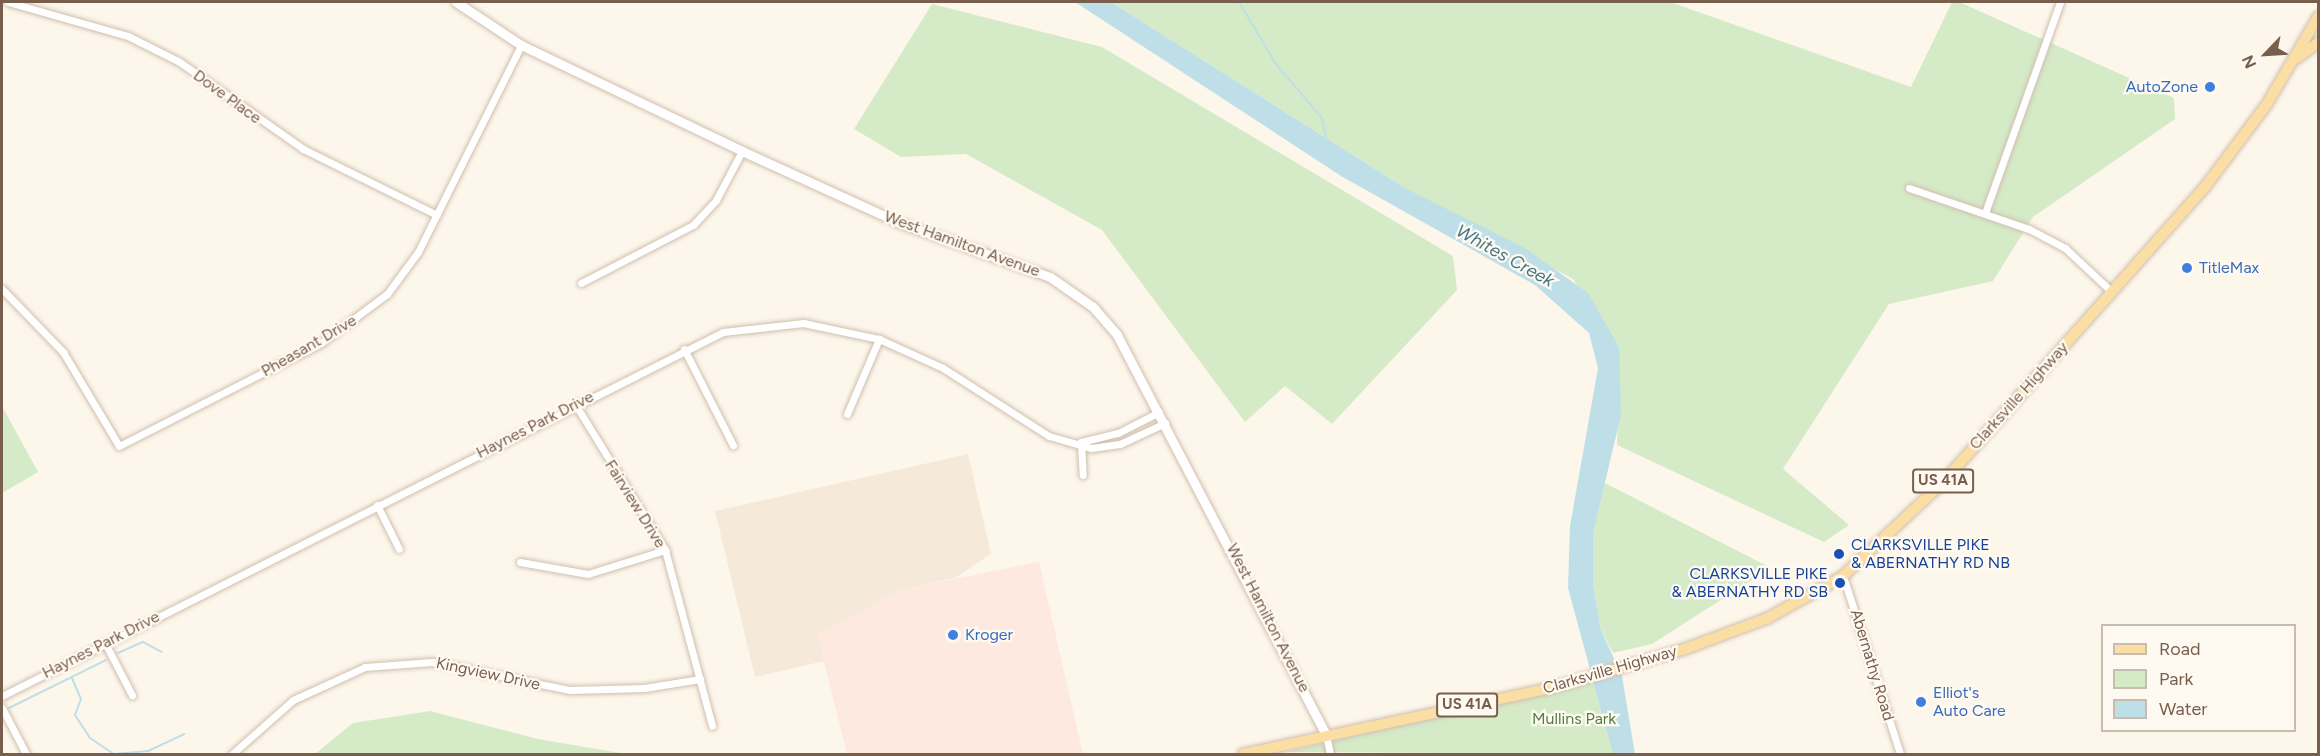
<!DOCTYPE html>
<style>
body{margin:0}
#map{position:relative;width:2320px;height:756px;overflow:hidden;background:#fdf7eb;font-family:Figtree,sans-serif}
div>[style]{position:absolute}
[style*='--x']{left:calc(var(--x)*1px);top:calc(var(--y)*1px);width:calc(var(--w)*1px);rotate:calc(var(--a)*1deg)}
.residential>*{inset:0;background:#f5e9d9}
.commercial>*{inset:0;background:#fde9df}
.green>*{inset:0;background:#d5ebc8}
.water>*{inset:0;background:#bedfe7}
.stream>*{height:2px;margin:-1px;padding:0 1px;transform-origin:1px;border-radius:1px;background:#bedfe7}
.roads{filter:drop-shadow(0 0 2px #d0bfaf) drop-shadow(0 0 2px #d0bfaf)}
.minor>*{height:7px;margin:-3.5px;padding:0 3.5px;transform-origin:3.5px;border-radius:3.5px;background:#fff}
.tertiary>*{height:9px;margin:-4.5px;padding:0 4.5px;transform-origin:4.5px;border-radius:4.5px;background:#fff}
.primary>*{height:10px;margin:-5px;padding:0 5px;transform-origin:5px;border-radius:5px;background:#fbdea4}
.dots>*{width:16px;height:16px;translate:-50% -50%;box-sizing:border-box;border:3px solid #fffaf1;border-radius:50%}
span{translate:-50% -50%;white-space:nowrap;text-align:center;line-height:1.15;-webkit-text-stroke:4.5px #fffaf1;paint-order:stroke}
.shield-label span{padding:2px 4px;background:#fffaf1;border:2px solid;border-radius:4px;-webkit-text-stroke-width:0}
.shield-label{font-size:15px;color:#795e4d;font-weight:700}
.shop-label{font-size:16px;color:#366cbe}
.right{translate:-100% -50%;text-align:right}
.left{translate:0 -50%;text-align:left}
.street-label{font-size:16px;color:#795e4d}
.transit-label{font-size:16px;color:#164399}
.park-label{font-size:16px;color:#537f44}
.water-label{font-size:18px;color:#437785;font-style:italic}
.frame{position:absolute;inset:0;border:3px solid #795e4d;pointer-events:none}
.legend{position:absolute;left:2101px;top:624px;width:195px;height:108px;box-sizing:border-box;background:#fffaf1;border:2px solid #c9bcaf;margin:0;padding:8px 10px;list-style:none;font-size:18px;color:#795e4d}
.legend li{display:flex;align-items:center;gap:12px;height:30px}
.legend b{width:30px;border:2px solid #c9bcaf}
.north{position:absolute;left:2236px;top:24px;width:60px;height:60px;-webkit-text-stroke:4px #fffaf1;paint-order:stroke;rotate:245deg;font-size:16px;font-weight:700;line-height:24px;text-align:center;color:#795e4d}
.north::after{content:'';display:block;margin:auto;width:21px;height:27px;background:#795e4d;clip-path:polygon(50% 0,100% 100%,50% 72%,0 100%)}
</style>
<div id="map">
<div class="residential">
<i style="clip-path:polygon(968px 454px,991px 554px,955px 578px,904px 589px,818px 634px,824px 661px,755px 677px,715px 511px)"></i>
</div>
<div class="commercial">
<i style="clip-path:polygon(1039px 562px,1083px 754px,847px 754px,817px 634px,904px 589px)"></i>
</div>
<div class="green">
<i style="clip-path:polygon(1111px 2px,1670px 2px,1911px 87px,1952px 2px,1959px 2px,2174px 98px,2175px 119px,2033px 217px,1993px 281px,1889px 304px,1783px 469px,1849px 525px,1824px 542px,1617px 445px,1619px 347px,1573px 279px,1405px 188px)"></i>
<i style="clip-path:polygon(932px 4px,1102px 47px,1453px 256px,1457px 290px,1332px 424px,1285px 386px,1245px 422px,1102px 230px,966px 154px,901px 157px,854px 129px)"></i>
<i style="clip-path:polygon(2px 406px,38px 472px,2px 493px)"></i>
<i style="clip-path:polygon(1603px 482px,1771px 568px,1652px 644px,1613px 653px,1601px 630px,1593px 584px,1593px 533px)"></i>
<i style="clip-path:polygon(1599px 677px,1620px 754px,1286px 752px,1384px 729px)"></i>
<i style="clip-path:polygon(430px 711px,538px 739px,626px 754px,315px 754px,353px 723px)"></i>
</div>
<div class="water">
<i style="clip-path:polygon(1075px 2px,1111px 2px,1405px 188px,1525px 248px,1588px 293px,1619px 347px,1621px 415px,1593px 533px,1593px 584px,1601px 630px,1622px 676px,1635px 754px,1613px 754px,1568px 588px,1570px 526px,1598px 368px,1589px 333px,1535px 285px,1341px 176px)"></i>
</div>
<div class="stream">
<i style="--x:1239;--y:2;--w:72;--a:59.2"></i>
<i style="--x:1276;--y:64;--w:71;--a:49.6"></i>
<i style="--x:1322;--y:118;--w:20;--a:79"></i>
<i style="--x:118;--y:653;--w:27;--a:-24"></i>
<i style="--x:143;--y:642;--w:21;--a:28"></i>
<i style="--x:72;--y:678;--w:23;--a:67"></i>
<i style="--x:81;--y:699;--w:17;--a:111"></i>
<i style="--x:75;--y:715;--w:27;--a:57"></i>
<i style="--x:90;--y:738;--w:29;--a:34"></i>
<i style="--x:114;--y:754;--w:34;--a:-5"></i>
<i style="--x:148;--y:751;--w:40;--a:-25"></i>
<i style="--x:9;--y:708;--w:108;--a:-26.3"></i>
</div>
<div class="roads">
<div class="minor">
<i style="--x:8;--y:2;--w:125;--a:15.8"></i>
<i style="--x:128;--y:36;--w:56;--a:26.6"></i>
<i style="--x:178;--y:61;--w:153;--a:35.1"></i>
<i style="--x:303;--y:149;--w:149;--a:26.2"></i>
<i style="--x:1909;--y:188;--w:127;--a:18.9"></i>
<i style="--x:2029;--y:229;--w:41;--a:27.8"></i>
<i style="--x:2065;--y:248;--w:64;--a:43.1"></i>
<i style="--x:1985;--y:213;--w:224;--a:-70.4"></i>
<i style="--x:581;--y:283;--w:126;--a:-27.4"></i>
<i style="--x:693;--y:225;--w:34;--a:-47"></i>
<i style="--x:716;--y:200;--w:55;--a:-62"></i>
<i style="--x:2;--y:289;--w:88;--a:45.9"></i>
<i style="--x:63;--y:352;--w:109;--a:59.2"></i>
<i style="--x:119;--y:446;--w:227;--a:-27"></i>
<i style="--x:321;--y:343;--w:82;--a:-36.6"></i>
<i style="--x:387;--y:294;--w:52;--a:-53.6"></i>
<i style="--x:418;--y:252;--w:231;--a:-63.5"></i>
<i style="--x:684;--y:349;--w:108;--a:63"></i>
<i style="--x:575;--y:404;--w:172;--a:58.3"></i>
<i style="--x:665;--y:550;--w:182;--a:75"></i>
<i style="--x:847;--y:414;--w:82;--a:-66.9"></i>
<i style="--x:1081;--y:442;--w:38;--a:-14"></i>
<i style="--x:1118;--y:433;--w:46;--a:-27.1"></i>
<i style="--x:1081;--y:442;--w:33;--a:87"></i>
<i style="--x:377;--y:505;--w:49;--a:63.4"></i>
<i style="--x:520;--y:562;--w:69;--a:10"></i>
<i style="--x:588;--y:574;--w:81;--a:-17.3"></i>
<i style="--x:1843;--y:576;--w:187;--a:72.2"></i>
<i style="--x:105;--y:643;--w:59;--a:62.6"></i>
<i style="--x:2;--y:696;--w:808;--a:-26.79"></i>
<i style="--x:723;--y:332;--w:81;--a:-6.4"></i>
<i style="--x:803;--y:323;--w:78;--a:11.9"></i>
<i style="--x:879;--y:339;--w:70;--a:24.4"></i>
<i style="--x:943;--y:368;--w:126;--a:32.7"></i>
<i style="--x:1049;--y:436;--w:44;--a:15.9"></i>
<i style="--x:1091;--y:448;--w:29;--a:-8"></i>
<i style="--x:1120;--y:444;--w:50;--a:-25"></i>
<i style="--x:2;--y:708;--w:52;--a:62.4"></i>
<i style="--x:1326;--y:735;--w:19;--a:78"></i>
<i style="--x:232;--y:754;--w:81;--a:-41.5"></i>
<i style="--x:293;--y:700;--w:79;--a:-24.6"></i>
<i style="--x:365;--y:667;--w:67;--a:-4.3"></i>
<i style="--x:432;--y:662;--w:141;--a:11.5"></i>
<i style="--x:570;--y:690;--w:74;--a:-1.5"></i>
<i style="--x:644;--y:688;--w:57;--a:-9.1"></i>
</div>
<div class="tertiary">
<i style="--x:456;--y:2;--w:78;--a:33.5"></i>
<i style="--x:521;--y:45;--w:245;--a:25.6"></i>
<i style="--x:742;--y:151;--w:171;--a:24.5"></i>
<i style="--x:898;--y:222;--w:162;--a:19.9"></i>
<i style="--x:1050;--y:277;--w:52;--a:34.9"></i>
<i style="--x:1093;--y:307;--w:37;--a:49"></i>
<i style="--x:1117;--y:335;--w:451;--a:62.4"></i>
</div>
<div class="primary">
<i style="--x:2297;--y:58;--w:26;--a:-36"></i>
<i style="--x:1243;--y:754;--w:319;--a:-12.1"></i>
<i style="--x:1555;--y:687;--w:135;--a:-16.3"></i>
<i style="--x:1685;--y:649;--w:89;--a:-20.5"></i>
<i style="--x:1768;--y:618;--w:86;--a:-29.2"></i>
<i style="--x:1843;--y:576;--w:137;--a:-43.2"></i>
<i style="--x:1943;--y:482;--w:395;--a:-48.4"></i>
<i style="--x:2205;--y:187;--w:104;--a:-53.2"></i>
<i style="--x:2267;--y:104;--w:101;--a:-59.6"></i>
</div>
</div>
<div class="dots">
<i style="left:2210px;top:87px;background:#3f7fe0"></i>
<i style="left:2187px;top:268px;background:#3f7fe0"></i>
<i style="left:1839px;top:554px;background:#1a4fb4"></i>
<i style="left:1840px;top:583px;background:#1a4fb4"></i>
<i style="left:953px;top:635px;background:#3f7fe0"></i>
<i style="left:1921px;top:702px;background:#3f7fe0"></i>
</div>
<div class="shield-label">
<span style="left:1943px;top:481px">US 41A</span>
<span style="left:1467px;top:705px">US 41A</span>
</div>
<div class="shop-label">
<span class="right" style="left:2198px;top:87px">AutoZone</span>
<span class="left" style="left:2199px;top:268px">TitleMax</span>
<span class="left" style="left:965px;top:635px">Kroger</span>
<span class="left" style="left:1933px;top:702px">Elliot's<br>Auto Care</span>
</div>
<div class="street-label">
<span style="left:227px;top:97px;rotate:36deg">Dove Place</span>
<span style="left:962px;top:244px;rotate:20deg">West Hamilton Avenue</span>
<span style="left:309px;top:346px;rotate:-30deg">Pheasant Drive</span>
<span style="left:2019px;top:396px;rotate:-48deg">Clarksville Highway</span>
<span style="left:535px;top:425px;rotate:-27deg">Haynes Park Drive</span>
<span style="left:635px;top:504px;rotate:58deg">Fairview Drive</span>
<span style="left:1268px;top:618px;rotate:63deg">West Hamilton Avenue</span>
<span style="left:101px;top:645px;rotate:-27deg">Haynes Park Drive</span>
<span style="left:1872px;top:665px;rotate:73deg">Abernathy Road</span>
<span style="left:1610px;top:670px;rotate:-16deg">Clarksville Highway</span>
<span style="left:488px;top:674px;rotate:12deg">Kingview Drive</span>
</div>
<div class="transit-label">
<span class="left" style="left:1851px;top:554px">CLARKSVILLE PIKE<br>&amp; ABERNATHY RD NB</span>
<span class="right" style="left:1828px;top:583px">CLARKSVILLE PIKE<br>&amp; ABERNATHY RD SB</span>
</div>
<div class="park-label">
<span style="left:1574px;top:719px">Mullins Park</span>
</div>
<div class="water-label">
<span style="left:1505px;top:256px;rotate:29deg">Whites Creek</span>
</div>
<div class="frame"></div>
<ul class="legend">
<li><b style="height:8px;background:#fbdea4"></b>Road</li>
<li><b style="height:16px;background:#d5ebc8"></b>Park</li>
<li><b style="height:16px;background:#bedfe7"></b>Water</li>
</ul>
<div class="north">N</div>
</div>
